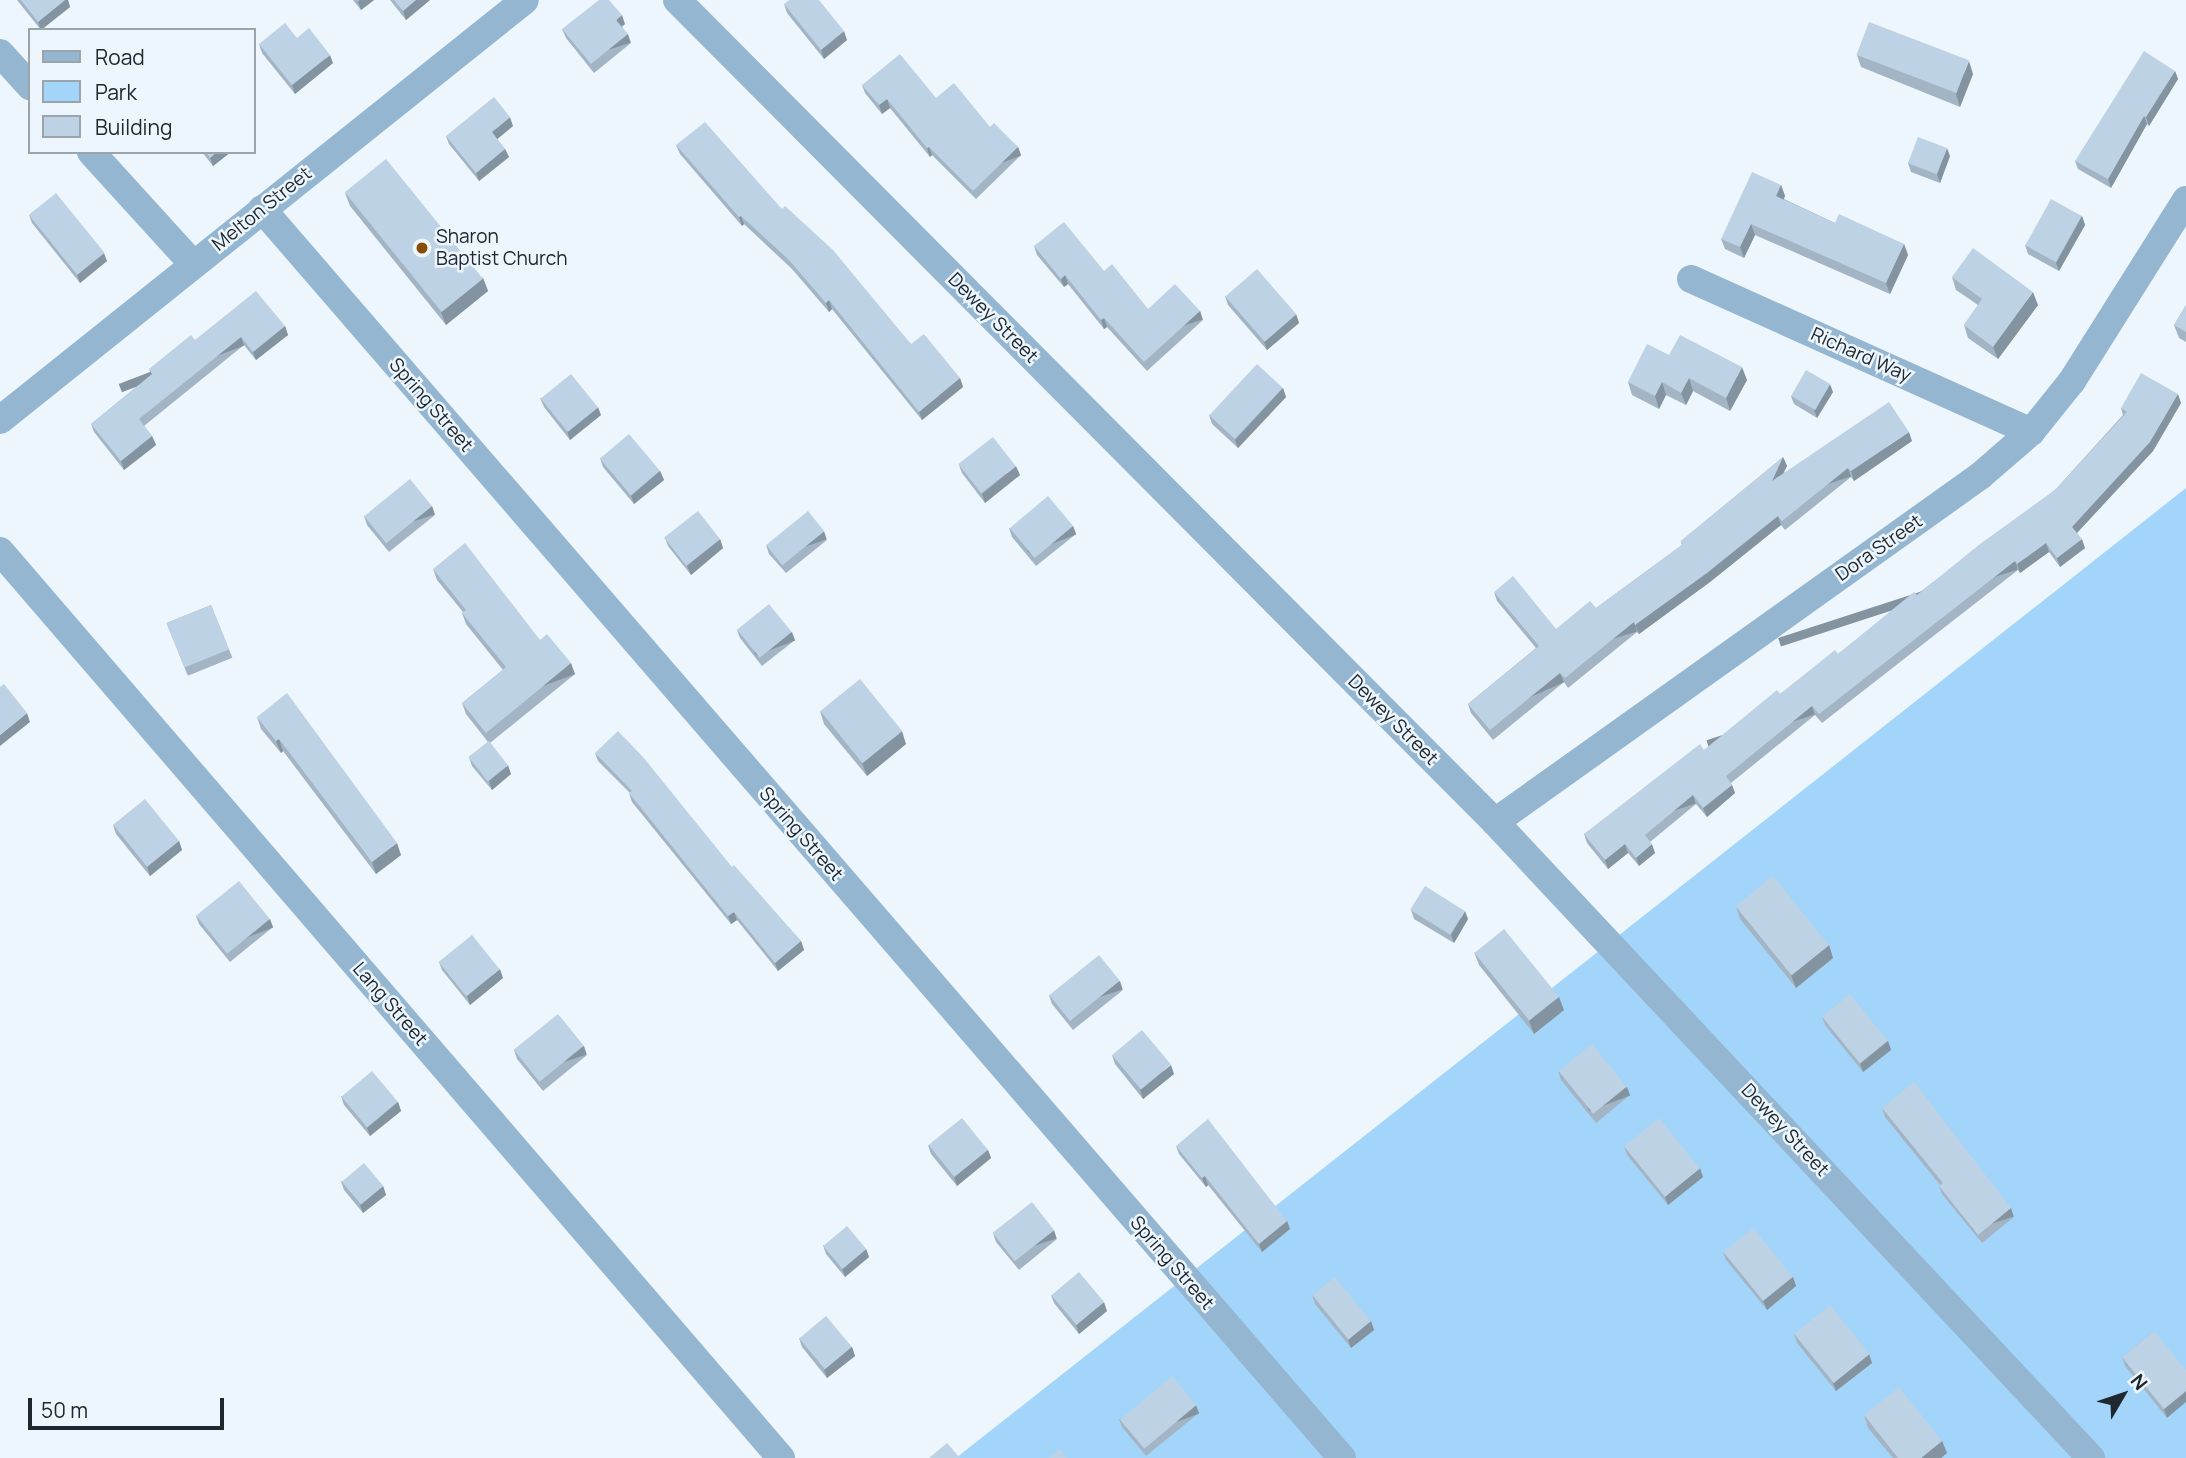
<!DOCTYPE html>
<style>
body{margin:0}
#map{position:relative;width:2186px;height:1458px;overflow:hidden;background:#edf6fd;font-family:Manrope,sans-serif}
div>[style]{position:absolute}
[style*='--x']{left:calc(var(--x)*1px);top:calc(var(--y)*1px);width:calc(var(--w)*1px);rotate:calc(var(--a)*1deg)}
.green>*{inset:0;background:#a3d5fb}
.minor>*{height:28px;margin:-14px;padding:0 14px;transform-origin:14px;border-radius:14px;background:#94b6d1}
.wall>*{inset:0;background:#a3b5c4;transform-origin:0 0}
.shaded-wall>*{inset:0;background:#8493a0;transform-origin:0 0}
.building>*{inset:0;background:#bdd2e4;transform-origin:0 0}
.dots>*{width:19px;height:19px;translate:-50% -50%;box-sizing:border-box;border:4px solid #edf6fd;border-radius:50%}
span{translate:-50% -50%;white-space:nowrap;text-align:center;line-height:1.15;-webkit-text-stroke:5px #edf6fd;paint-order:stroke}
.street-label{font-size:19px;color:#20282f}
.poi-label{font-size:19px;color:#20282f}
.left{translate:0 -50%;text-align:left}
.legend{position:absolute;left:28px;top:28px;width:228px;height:126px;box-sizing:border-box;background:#edf6fd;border:2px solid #9ba4ab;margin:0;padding:9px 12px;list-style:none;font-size:21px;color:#20282f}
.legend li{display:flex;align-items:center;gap:14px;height:35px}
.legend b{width:35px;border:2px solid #9ba4ab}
.north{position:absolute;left:2088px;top:1360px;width:70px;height:70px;-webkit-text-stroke:5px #edf6fd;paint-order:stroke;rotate:51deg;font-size:19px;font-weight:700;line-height:28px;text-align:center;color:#20282f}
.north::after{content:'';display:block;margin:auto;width:24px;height:32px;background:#20282f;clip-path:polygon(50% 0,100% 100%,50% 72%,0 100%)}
.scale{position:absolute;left:28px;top:1398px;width:196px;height:32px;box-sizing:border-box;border:4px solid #20282f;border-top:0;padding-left:9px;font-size:21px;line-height:24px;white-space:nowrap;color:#20282f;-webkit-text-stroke:5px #edf6fd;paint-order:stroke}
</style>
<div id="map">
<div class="green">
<i style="clip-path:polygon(2186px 488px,2186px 1458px,956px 1458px)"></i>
</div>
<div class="minor">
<i style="--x:677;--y:0;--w:1160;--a:45.14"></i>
<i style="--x:1495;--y:822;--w:872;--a:46.86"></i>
<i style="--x:0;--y:53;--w:45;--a:47.7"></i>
<i style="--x:91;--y:152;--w:151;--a:47.7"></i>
<i style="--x:262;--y:209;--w:1651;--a:49.15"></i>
<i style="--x:1691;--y:279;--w:373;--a:24.2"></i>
<i style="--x:0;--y:420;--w:672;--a:-38.66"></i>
<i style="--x:0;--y:551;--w:1197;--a:49.27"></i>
<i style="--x:1495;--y:822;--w:596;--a:-35.5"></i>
<i style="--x:1980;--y:476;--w:67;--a:-40.8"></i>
<i style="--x:2031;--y:432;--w:65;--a:-51.2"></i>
<i style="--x:2072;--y:381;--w:214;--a:-57.8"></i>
</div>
<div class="wall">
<i style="clip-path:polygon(17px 0,68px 0,70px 7px,41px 30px)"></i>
<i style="clip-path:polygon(353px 0,374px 0,361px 10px)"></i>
<i style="clip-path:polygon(390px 0,430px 0,406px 20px)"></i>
<i style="clip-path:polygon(784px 4px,847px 40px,824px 59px,787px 13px)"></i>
<i style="clip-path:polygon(625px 24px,622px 27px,631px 43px,594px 73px,566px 38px,562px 29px)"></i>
<i style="clip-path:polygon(297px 38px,333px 63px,295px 94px,262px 53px,259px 44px)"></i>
<i style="clip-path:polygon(1857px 55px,1973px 74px,1960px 107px,1861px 67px)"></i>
<i style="clip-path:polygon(2175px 71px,2178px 79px,2149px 126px,2147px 124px,2111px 188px,2078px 169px,2075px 161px)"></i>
<i style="clip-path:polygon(862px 85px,990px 127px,1018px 147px,1021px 155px,976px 199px,932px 155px,930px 157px,890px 108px,882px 114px,865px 93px)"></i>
<i style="clip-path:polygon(513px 126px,497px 139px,505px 149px,509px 157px,479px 181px,449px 144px,446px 136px)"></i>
<i style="clip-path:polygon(676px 145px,782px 209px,911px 344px,960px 378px,963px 387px,922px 420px,832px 309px,829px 312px,792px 269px,744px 224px,742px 226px,680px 154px)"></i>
<i style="clip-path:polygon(202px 152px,231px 152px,213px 166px)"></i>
<i style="clip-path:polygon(1950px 156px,1940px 183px,1911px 172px,1908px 163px)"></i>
<i style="clip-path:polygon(1781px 185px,1785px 196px,1784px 199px,1835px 223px,1904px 244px,1908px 255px,1890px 294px,1755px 235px,1744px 258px,1725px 249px,1721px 239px)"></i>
<i style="clip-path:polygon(345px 193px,483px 278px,488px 291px,446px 325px,350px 206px)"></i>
<i style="clip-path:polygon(29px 215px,107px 261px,80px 283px,32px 223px)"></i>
<i style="clip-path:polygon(2082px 216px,2085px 225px,2059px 271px,2028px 254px,2025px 245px)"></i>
<i style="clip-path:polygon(1034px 246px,1104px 271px,1148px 309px,1200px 311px,1203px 320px,1147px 371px,1107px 327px,1104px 329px,1068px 284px,1064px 287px,1037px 255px)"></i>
<i style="clip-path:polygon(1952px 277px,2038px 305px,1998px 359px,1968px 338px,1964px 325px,1978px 305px,1956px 290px)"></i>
<i style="clip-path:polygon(1225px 296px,1296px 314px,1299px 323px,1267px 350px,1228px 305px)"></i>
<i style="clip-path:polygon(2186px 305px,2186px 342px,2179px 338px,2174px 325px)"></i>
<i style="clip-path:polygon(285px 326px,288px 335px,256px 360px,244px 345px,144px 426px,152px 436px,156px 445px,124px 470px,94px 432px,91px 424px,151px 375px,149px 369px,195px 340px)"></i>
<i style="clip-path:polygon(1669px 355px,1747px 380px,1730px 411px,1693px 391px,1686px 405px,1666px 395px,1659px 409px,1632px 395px,1628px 382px)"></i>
<i style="clip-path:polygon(1283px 388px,1286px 397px,1238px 448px,1212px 424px,1209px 415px)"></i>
<i style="clip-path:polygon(1833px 392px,1817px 418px,1794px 404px,1791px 396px)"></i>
<i style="clip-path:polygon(540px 398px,601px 415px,570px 440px,544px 407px)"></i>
<i style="clip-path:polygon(2181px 403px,2153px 451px,2077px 533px,2085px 548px,2060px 567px,2049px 552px,2020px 573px,2018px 570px,1822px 723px,1815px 715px,1731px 783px,1735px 793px,1707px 817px,1696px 804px,1650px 842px,1655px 853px,1639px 866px,1628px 853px,1608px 869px,1587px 843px,1584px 834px,1704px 750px,1780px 694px,1838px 654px,2055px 490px,2123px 415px,2121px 408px)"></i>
<i style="clip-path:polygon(1912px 441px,1854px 481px,1851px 477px,1785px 530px,1781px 525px,1710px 582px,1639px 634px,1637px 632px,1568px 688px,1564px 682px,1493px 740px,1471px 713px,1468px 704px,1536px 648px,1497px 601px,1494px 592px,1556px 629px,1596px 608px,1682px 545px,1681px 541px,1783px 457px,1787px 466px,1783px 473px)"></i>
<i style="clip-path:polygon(600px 458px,660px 471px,664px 480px,634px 504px,603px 467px)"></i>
<i style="clip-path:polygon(959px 465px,1020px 475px,985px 503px,962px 473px)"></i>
<i style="clip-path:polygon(432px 506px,435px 515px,389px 552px,367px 525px,364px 516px)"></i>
<i style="clip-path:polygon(1073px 526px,1076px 534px,1036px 566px,1012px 537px,1009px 528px)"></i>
<i style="clip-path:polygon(665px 538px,720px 539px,723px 548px,691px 575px,668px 546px)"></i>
<i style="clip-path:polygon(827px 540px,786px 573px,769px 554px,766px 545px)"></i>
<i style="clip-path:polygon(433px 569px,540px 640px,575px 674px,490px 743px,511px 774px,492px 790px,472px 766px,469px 757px,488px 742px,466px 714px,462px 703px,503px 670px,466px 624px,462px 613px,463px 612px,437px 580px)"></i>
<i style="left:211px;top:605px;width:57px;height:48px;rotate:68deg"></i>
<i style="clip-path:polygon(737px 630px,795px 640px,762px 666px,740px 638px)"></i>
<i style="clip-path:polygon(820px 711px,906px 744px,867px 776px,824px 724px)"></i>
<i style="clip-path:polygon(257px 717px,401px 855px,376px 874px,283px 751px,281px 753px,261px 729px)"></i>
<i style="clip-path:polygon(595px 753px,732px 867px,801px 941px,804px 950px,778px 971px,737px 920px,731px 924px,632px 802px,629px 793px,630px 793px,598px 761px)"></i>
<i style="clip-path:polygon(113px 825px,179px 841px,182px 850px,150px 876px,116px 834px)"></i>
<i style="clip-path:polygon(1736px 906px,1829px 945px,1833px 958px,1796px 988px,1740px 919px)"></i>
<i style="clip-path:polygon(1411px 910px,1468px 919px,1454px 943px,1414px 919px)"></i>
<i style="clip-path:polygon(196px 916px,273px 927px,230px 962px,199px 924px)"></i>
<i style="clip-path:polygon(1474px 952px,1564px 1010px,1534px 1034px,1479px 965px)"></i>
<i style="clip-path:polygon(439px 962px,503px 978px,470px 1005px,442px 970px)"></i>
<i style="clip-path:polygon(1123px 990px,1073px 1030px,1052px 1004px,1049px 995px)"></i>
<i style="clip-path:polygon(1822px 1017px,1888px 1041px,1891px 1050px,1863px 1072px,1825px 1025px)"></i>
<i style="clip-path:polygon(514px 1050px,587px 1055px,543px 1091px,517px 1059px)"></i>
<i style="clip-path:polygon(1112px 1055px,1174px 1074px,1143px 1099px,1115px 1064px)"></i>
<i style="clip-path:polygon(1558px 1071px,1630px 1095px,1596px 1123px,1561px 1080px)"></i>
<i style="clip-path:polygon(341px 1096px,398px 1102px,401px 1111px,370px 1136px,344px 1105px)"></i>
<i style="clip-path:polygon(1882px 1108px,2014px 1217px,1982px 1243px,1942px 1194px,1939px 1186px,1940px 1185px,1885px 1117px)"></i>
<i style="clip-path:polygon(928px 1145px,988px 1150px,991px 1158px,957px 1186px,931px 1154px)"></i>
<i style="clip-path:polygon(1176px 1146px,1287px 1221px,1290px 1229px,1262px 1252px,1208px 1185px,1206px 1187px,1179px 1154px)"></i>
<i style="clip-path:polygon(1624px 1146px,1703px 1177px,1668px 1205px,1627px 1155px)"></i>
<i style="clip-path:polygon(341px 1181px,383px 1186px,386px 1195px,363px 1213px,344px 1190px)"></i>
<i style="clip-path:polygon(993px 1233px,1057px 1239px,1019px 1270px,996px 1242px)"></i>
<i style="clip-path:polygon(823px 1245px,866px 1249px,869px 1257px,845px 1277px,826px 1254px)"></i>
<i style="clip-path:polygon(1723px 1252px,1793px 1277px,1796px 1286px,1767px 1310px,1726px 1260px)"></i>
<i style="clip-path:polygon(1051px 1295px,1107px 1311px,1079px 1334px,1054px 1303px)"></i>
<i style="clip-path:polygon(1312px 1295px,1371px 1321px,1374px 1330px,1351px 1348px,1315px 1304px)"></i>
<i style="clip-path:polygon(2154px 1331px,2167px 1418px,2125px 1366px,2122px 1357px)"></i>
<i style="clip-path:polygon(1794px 1334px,1869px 1354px,1872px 1363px,1836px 1391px,1797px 1343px)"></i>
<i style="clip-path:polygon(799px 1338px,852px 1347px,855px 1356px,827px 1378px,802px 1347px)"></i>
<i style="clip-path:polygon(1199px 1413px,1146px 1456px,1122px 1427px,1119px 1419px)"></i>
<i style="clip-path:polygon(1864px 1415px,1942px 1441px,1947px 1453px,1941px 1458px,1893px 1458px,1868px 1428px)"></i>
</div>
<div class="shaded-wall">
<i style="clip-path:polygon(65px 0,68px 0,70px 7px,41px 30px,38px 22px)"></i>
<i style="clip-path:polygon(360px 0,374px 0,361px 10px,358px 2px)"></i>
<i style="clip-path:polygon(416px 0,430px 0,406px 20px,403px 11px)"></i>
<i style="clip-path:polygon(622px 15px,625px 24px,619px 28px,616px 20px)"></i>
<i style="clip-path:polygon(844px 31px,847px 40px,824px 59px,821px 50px)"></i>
<i style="left:628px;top:34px;width:9px;height:48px;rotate:72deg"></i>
<i style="clip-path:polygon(330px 55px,333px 63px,295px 94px,292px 85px)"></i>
<i style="clip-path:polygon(1969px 61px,1973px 74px,1960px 107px,1956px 94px)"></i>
<i style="clip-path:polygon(2175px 71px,2178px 79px,2149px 126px,2146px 117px)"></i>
<i style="clip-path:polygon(887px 99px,890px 108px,882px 114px,879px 105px)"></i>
<i style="clip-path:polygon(2144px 116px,2147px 124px,2111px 188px,2108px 179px)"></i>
<i style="clip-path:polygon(510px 117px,513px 126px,495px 141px,492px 132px)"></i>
<i style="clip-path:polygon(929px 147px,932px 155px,930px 157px,927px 148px)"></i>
<i style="left:1018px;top:147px;width:9px;height:63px;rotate:69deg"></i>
<i style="clip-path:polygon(1947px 148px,1950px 156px,1940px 183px,1937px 174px)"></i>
<i style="clip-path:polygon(505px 149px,509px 157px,479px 181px,476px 173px)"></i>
<i style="clip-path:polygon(217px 152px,231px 152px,213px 166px,210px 158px)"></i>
<i style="clip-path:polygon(1781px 185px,1785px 196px,1780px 206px,1776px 196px)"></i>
<i style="clip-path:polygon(741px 216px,744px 224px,742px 226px,739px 217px)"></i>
<i style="clip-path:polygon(2082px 216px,2085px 225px,2059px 271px,2056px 263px)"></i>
<i style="clip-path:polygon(1751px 224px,1755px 235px,1744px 258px,1740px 247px)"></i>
<i style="clip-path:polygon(1904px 244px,1908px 255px,1890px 294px,1886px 283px)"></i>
<i style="clip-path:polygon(104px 253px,107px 261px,80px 283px,77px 275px)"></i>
<i style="clip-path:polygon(1065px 275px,1068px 284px,1064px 287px,1061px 279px)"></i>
<i style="clip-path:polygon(483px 278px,488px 291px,446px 325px,441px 312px)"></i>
<i style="clip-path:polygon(2033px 292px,2038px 305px,1998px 359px,1993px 347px)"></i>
<i style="clip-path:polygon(829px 300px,832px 309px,829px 312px,826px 303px)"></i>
<i style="left:1200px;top:311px;width:9px;height:76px;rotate:72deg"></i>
<i style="clip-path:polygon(1296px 314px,1299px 323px,1267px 350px,1264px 342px)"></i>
<i style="clip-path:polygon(1104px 318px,1107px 327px,1104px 329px,1101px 320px)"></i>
<i style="clip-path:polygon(285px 326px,288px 335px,256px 360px,253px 352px)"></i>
<i style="left:241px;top:337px;width:9px;height:131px;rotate:69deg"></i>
<i style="clip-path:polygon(1742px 367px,1747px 380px,1730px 411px,1726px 398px)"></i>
<i style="clip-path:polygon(960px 378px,963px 387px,922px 420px,919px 412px)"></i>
<i style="clip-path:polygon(1689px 378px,1693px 391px,1686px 405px,1681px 393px)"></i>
<i style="clip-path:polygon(1662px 382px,1666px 395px,1659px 409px,1655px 396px)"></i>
<i style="clip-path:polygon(1830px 384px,1833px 392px,1817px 418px,1814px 410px)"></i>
<i style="clip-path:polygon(1283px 388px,1286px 397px,1238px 448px,1235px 440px)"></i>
<i style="clip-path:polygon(2178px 394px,2181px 403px,2153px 451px,2075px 535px,2072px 527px)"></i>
<i style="clip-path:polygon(598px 407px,601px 415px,570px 440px,567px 431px)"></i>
<i style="clip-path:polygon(1909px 432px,1912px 441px,1854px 481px,1851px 471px)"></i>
<i style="clip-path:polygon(152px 436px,156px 445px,124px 470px,121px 461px)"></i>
<i style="clip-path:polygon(1783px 457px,1787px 466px,1775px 490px,1772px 481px)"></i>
<i style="clip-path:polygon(1016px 466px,1020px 475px,985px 503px,982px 494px)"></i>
<i style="left:1848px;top:468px;width:9px;height:85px;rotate:72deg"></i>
<i style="clip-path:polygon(660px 471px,664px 480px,634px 504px,631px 496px)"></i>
<i style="left:432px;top:506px;width:9px;height:59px;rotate:72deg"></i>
<i style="clip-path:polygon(1778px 516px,1781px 525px,1710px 582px,1639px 634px,1635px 625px)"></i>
<i style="left:1073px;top:526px;width:9px;height:51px;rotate:69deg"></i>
<i style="left:824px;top:531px;width:9px;height:54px;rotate:72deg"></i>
<i style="clip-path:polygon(720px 539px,723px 548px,691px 575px,687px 566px)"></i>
<i style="clip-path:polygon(2082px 539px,2085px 548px,2060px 567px,2057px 558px)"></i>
<i style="clip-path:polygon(2046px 543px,2049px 552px,2020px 573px,2017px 564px)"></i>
<i style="left:2015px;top:561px;width:9px;height:249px;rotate:72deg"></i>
<i style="left:1634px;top:622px;width:10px;height:89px;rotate:73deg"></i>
<i style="left:792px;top:632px;width:9px;height:42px;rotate:69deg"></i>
<i style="left:571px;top:663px;width:12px;height:110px;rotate:70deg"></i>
<i style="left:1560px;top:673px;width:10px;height:90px;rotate:66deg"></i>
<i style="left:1812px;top:706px;width:9px;height:111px;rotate:72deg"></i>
<i style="clip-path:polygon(27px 713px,30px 722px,0 746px,0 735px)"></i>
<i style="clip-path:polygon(902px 731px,906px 744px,867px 776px,862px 763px)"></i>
<i style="clip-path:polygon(279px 739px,283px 751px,281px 753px,276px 741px)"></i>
<i style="clip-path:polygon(508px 765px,511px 774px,492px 790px,489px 781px)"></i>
<i style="clip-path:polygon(1732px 785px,1735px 793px,1707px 817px,1703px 808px)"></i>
<i style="left:1693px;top:795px;width:9px;height:62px;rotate:72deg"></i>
<i style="clip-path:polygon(179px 841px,182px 850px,150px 876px,147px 867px)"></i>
<i style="clip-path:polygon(397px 843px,401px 855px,376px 874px,372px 862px)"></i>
<i style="clip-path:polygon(1625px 844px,1628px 853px,1608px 869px,1605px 860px)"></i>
<i style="clip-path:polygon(1652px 844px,1655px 853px,1639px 866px,1636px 858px)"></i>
<i style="clip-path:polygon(1465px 911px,1468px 919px,1454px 943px,1451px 935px)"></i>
<i style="clip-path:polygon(734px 912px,737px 920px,731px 924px,728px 916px)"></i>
<i style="left:270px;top:919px;width:9px;height:55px;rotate:69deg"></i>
<i style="clip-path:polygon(801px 941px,804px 950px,778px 971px,775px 963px)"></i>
<i style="clip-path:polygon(1829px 945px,1833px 958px,1796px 988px,1791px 975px)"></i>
<i style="clip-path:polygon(500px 969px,503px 978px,470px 1005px,467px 996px)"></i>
<i style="left:1120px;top:981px;width:9px;height:64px;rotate:72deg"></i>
<i style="clip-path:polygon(1559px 997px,1564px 1010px,1534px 1034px,1529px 1021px)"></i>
<i style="clip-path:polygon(1888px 1041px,1891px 1050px,1863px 1072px,1860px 1064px)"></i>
<i style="left:584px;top:1046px;width:9px;height:57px;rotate:72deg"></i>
<i style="clip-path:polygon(1171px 1065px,1174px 1074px,1143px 1099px,1140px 1090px)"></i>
<i style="left:1627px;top:1087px;width:9px;height:44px;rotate:69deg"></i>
<i style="clip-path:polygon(398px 1102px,401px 1111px,370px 1136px,367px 1128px)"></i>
<i style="clip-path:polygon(988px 1150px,991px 1158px,957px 1186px,954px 1177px)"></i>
<i style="clip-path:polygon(1700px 1168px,1703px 1177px,1668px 1205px,1665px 1197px)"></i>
<i style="clip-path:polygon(1205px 1176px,1208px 1185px,1206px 1187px,1202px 1178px)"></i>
<i style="clip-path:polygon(383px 1186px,386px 1195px,363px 1213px,360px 1205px)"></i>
<i style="left:2011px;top:1208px;width:9px;height:43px;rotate:72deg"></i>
<i style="clip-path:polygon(1287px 1221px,1290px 1229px,1262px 1252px,1259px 1244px)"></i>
<i style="left:1054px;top:1230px;width:9px;height:49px;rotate:72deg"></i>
<i style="clip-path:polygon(866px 1249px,869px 1257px,845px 1277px,842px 1269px)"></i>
<i style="clip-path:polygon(1793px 1277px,1796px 1286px,1767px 1310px,1763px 1301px)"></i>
<i style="clip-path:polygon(1104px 1302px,1107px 1311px,1079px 1334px,1076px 1325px)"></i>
<i style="clip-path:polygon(1371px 1321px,1374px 1330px,1351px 1348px,1348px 1340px)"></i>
<i style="clip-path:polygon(852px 1347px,855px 1356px,827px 1378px,824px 1370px)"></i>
<i style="clip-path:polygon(1869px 1354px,1872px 1363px,1836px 1391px,1833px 1383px)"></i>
<i style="clip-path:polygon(2186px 1391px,2186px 1402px,2167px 1418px,2164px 1409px)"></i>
<i style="left:1196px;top:1405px;width:9px;height:68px;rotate:69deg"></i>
<i style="clip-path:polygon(1942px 1441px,1947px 1453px,1941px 1458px,1921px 1458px)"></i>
</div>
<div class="building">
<i style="clip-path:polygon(21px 0,65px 0,38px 22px)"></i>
<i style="clip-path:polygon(394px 0,416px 0,403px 11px)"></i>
<i style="clip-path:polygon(599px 0,609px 0,622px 15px,616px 20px,628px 34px,591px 64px,562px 29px)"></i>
<i style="clip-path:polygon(789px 0,819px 0,844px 31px,821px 50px,784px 4px)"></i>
<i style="left:1869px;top:22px;width:107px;height:35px;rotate:21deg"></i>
<i style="clip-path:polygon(285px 23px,297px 38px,309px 28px,330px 55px,292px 85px,259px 44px)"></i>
<i style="clip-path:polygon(2144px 51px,2175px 71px,2146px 117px,2144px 116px,2108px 179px,2075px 161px)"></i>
<i style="clip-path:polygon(900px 54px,936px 98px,954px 83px,990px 127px,994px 123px,1018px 147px,973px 191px,929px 147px,927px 148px,887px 99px,879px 105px,862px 85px)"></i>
<i style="clip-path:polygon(494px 97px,510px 117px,492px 132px,505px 149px,476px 173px,446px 136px)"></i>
<i style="clip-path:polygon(705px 122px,782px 209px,785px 206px,833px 250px,911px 344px,924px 334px,960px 378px,919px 412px,829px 300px,826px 303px,789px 260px,741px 216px,739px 217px,676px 145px)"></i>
<i style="left:1918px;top:137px;width:31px;height:28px;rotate:21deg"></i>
<i style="clip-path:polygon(206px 152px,217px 152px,210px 158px)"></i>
<i style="left:386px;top:159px;width:154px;height:53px;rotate:51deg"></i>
<i style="clip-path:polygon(1752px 172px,1781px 185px,1776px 196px,1835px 223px,1839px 214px,1904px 244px,1886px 283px,1751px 224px,1740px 247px,1721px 239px)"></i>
<i style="left:56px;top:193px;width:77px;height:35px;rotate:51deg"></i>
<i style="left:2051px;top:199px;width:35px;height:53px;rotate:29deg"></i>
<i style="clip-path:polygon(1064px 222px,1104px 271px,1112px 264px,1148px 309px,1175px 284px,1200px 311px,1144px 362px,1104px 318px,1101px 320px,1065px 275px,1061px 279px,1034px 246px)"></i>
<i style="clip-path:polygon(1973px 248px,2033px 292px,1993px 347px,1964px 325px,1982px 299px,1952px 277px)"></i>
<i style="left:1257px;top:269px;width:60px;height:42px;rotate:49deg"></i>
<i style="clip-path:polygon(256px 291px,285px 326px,253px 352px,241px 337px,139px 419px,152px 436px,121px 461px,91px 424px,152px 374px,149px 369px,191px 335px,195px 340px)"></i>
<i style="clip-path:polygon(2186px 305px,2186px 332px,2174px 325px)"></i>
<i style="clip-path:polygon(1680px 335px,1742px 367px,1726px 398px,1689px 378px,1681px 393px,1662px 382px,1655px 396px,1628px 382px,1647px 344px,1669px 355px)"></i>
<i style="left:1257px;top:364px;width:35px;height:70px;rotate:43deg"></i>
<i style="left:1806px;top:370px;width:28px;height:30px;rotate:30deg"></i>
<i style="clip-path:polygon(2141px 373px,2178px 394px,2150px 442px,2072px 527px,2082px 539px,2057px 558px,2046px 543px,2017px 564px,2015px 561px,1819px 714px,1812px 706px,1726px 776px,1732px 785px,1703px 808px,1693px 795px,1645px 835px,1652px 844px,1636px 858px,1625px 844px,1605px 860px,1584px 834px,1700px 744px,1704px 750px,1777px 690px,1780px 694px,1835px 650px,1838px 654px,1914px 592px,1917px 595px,1980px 544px,2055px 490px,2127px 412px,2121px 408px)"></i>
<i style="left:571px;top:374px;width:43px;height:39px;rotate:51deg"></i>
<i style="clip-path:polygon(1889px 402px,1909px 432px,1851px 471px,1848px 468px,1782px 521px,1778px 516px,1707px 573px,1635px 625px,1634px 622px,1565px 678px,1560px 673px,1490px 730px,1468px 704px,1539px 646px,1494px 592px,1513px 576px,1556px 629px,1590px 601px,1596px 608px,1683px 544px,1681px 541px,1783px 457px,1772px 481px)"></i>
<i style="left:629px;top:434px;width:48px;height:38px;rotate:50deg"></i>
<i style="left:993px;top:437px;width:37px;height:44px;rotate:52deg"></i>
<i style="left:410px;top:479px;width:35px;height:59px;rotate:51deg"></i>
<i style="left:1048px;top:496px;width:39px;height:50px;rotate:50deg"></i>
<i style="left:698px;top:511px;width:36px;height:43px;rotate:52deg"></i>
<i style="left:808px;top:511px;width:26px;height:54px;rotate:51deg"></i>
<i style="clip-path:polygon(465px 543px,540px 640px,547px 634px,571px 663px,486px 733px,462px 703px,506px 667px,462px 613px,466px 610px,433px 569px)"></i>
<i style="left:769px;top:604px;width:36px;height:41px;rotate:51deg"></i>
<i style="left:211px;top:605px;width:48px;height:48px;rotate:68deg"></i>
<i style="left:860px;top:679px;width:67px;height:51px;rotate:51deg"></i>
<i style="clip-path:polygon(4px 684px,27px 713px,0 735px,0 687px)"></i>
<i style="clip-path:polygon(287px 693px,397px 843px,372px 862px,279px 739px,276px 741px,257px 717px)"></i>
<i style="clip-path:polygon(618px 731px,643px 757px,732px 867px,734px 865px,801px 941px,775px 963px,734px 912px,728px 916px,629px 793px,632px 791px,595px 753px)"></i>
<i style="left:489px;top:741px;width:31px;height:26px;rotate:52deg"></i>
<i style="left:145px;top:799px;width:54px;height:41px;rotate:51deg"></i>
<i style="left:1773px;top:876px;width:89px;height:48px;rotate:51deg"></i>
<i style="left:239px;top:881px;width:49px;height:55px;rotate:51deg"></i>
<i style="left:1425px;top:886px;width:47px;height:28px;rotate:32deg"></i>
<i style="left:1504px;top:929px;width:87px;height:38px;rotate:51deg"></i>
<i style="left:472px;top:935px;width:44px;height:43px;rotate:51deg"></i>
<i style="left:1099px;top:955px;width:33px;height:64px;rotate:51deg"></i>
<i style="left:1850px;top:994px;width:60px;height:36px;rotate:51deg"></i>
<i style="left:558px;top:1014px;width:41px;height:57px;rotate:51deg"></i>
<i style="left:1142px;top:1030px;width:45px;height:39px;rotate:50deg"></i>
<i style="left:1592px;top:1044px;width:55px;height:43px;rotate:51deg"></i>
<i style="left:372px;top:1071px;width:40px;height:40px;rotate:50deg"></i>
<i style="clip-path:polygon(1914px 1082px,2011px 1208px,1978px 1235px,1939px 1186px,1943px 1183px,1882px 1108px)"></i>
<i style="left:962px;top:1118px;width:41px;height:43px;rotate:51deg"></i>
<i style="left:1659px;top:1118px;width:65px;height:45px;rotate:51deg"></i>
<i style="clip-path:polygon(1208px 1119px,1287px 1221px,1259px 1244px,1205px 1176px,1202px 1178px,1176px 1146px)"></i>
<i style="left:364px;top:1163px;width:30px;height:29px;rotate:50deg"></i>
<i style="left:1032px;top:1202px;width:36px;height:50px;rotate:52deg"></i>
<i style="left:847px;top:1226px;width:30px;height:31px;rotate:50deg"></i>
<i style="left:1753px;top:1228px;width:63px;height:38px;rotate:51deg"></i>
<i style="left:1079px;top:1272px;width:39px;height:36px;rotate:50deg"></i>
<i style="left:1335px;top:1277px;width:57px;height:29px;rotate:51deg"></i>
<i style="left:1830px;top:1305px;width:63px;height:46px;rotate:51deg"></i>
<i style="left:826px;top:1316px;width:40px;height:35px;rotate:50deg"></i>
<i style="clip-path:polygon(2154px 1331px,2186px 1370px,2186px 1391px,2164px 1409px,2122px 1357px)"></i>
<i style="left:1172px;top:1376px;width:38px;height:68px;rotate:50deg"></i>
<i style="clip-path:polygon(1899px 1387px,1942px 1441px,1921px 1458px,1898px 1458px,1864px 1415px)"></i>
<i style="clip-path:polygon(947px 1443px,960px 1458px,929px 1458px)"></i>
<i style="clip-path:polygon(1060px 1449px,1067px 1458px,1049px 1458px)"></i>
</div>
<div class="dots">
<i style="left:422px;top:248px;background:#884d05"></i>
</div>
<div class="street-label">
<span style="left:262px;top:209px;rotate:-39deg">Melton Street</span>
<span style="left:993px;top:318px;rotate:45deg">Dewey Street</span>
<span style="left:1861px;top:355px;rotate:24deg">Richard Way</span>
<span style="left:431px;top:405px;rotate:49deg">Spring Street</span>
<span style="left:1879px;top:548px;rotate:-35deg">Dora Street</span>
<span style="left:1393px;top:720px;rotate:45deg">Dewey Street</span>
<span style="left:801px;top:834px;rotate:49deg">Spring Street</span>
<span style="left:390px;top:1004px;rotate:49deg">Lang Street</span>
<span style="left:1785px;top:1130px;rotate:47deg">Dewey Street</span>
<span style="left:1172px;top:1263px;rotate:49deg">Spring Street</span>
</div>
<div class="poi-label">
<span class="left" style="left:436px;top:248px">Sharon<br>Baptist Church</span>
</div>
<ul class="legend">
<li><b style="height:9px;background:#94b6d1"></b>Road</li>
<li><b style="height:19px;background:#a3d5fb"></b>Park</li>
<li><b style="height:19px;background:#bdd2e4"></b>Building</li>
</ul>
<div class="north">N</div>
<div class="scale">50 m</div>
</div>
